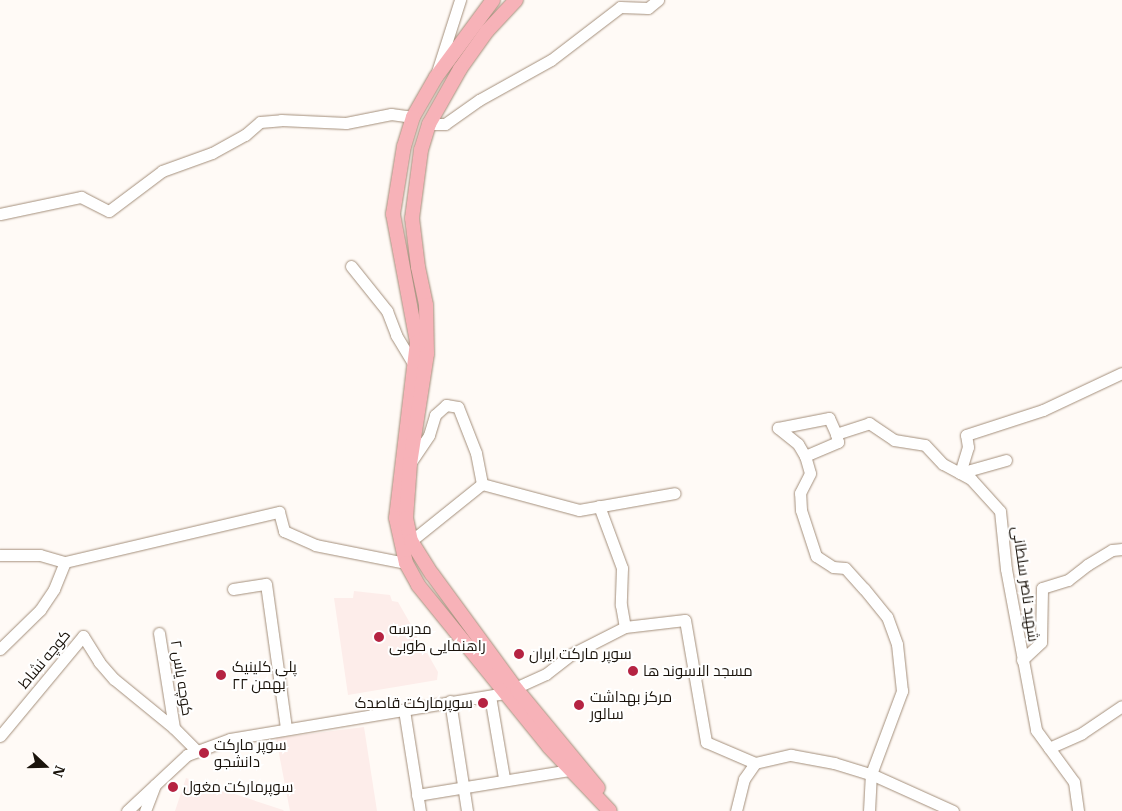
<!DOCTYPE html>
<meta charset="utf-8">
<style>
body{margin:0}
#map{position:relative;width:1122px;height:811px;overflow:hidden;background:#fffaf6;font-family:"IBM Plex Serif",Cairo,serif}
div>[style]{position:absolute}
[style*='--x']{left:calc(var(--x)*1px);top:calc(var(--y)*1px);width:calc(var(--w)*1px);rotate:calc(var(--a)*1deg)}
.education>*{inset:0;background:#fdedea}
.roads{filter:drop-shadow(0 0 1px #a48f7b) drop-shadow(0 0 1px #a48f7b)}
.minor>*{height:11px;margin:-5.5px;padding:0 5.5px;transform-origin:5.5px;border-radius:5.5px;background:#fff}
.major>*{height:14px;margin:-7px;padding:0 7px;transform-origin:7px;border-radius:7px;background:#f7b2b8}
.dots>*{width:14px;height:14px;translate:-50% -50%;box-sizing:border-box;border:2px solid #fff;border-radius:50%}
span{translate:-50% -50%;white-space:nowrap;text-align:center;line-height:1.15;-webkit-text-stroke:4px #fff;paint-order:stroke}
.street-label{font-size:15px;color:#1a130b}
.poi-label{font-size:15px;color:#1a130b}
.left{translate:0 -50%;text-align:left}
.right{translate:-100% -50%;text-align:right}
.north{position:absolute;left:20px;top:741px;width:50px;height:50px;-webkit-text-stroke:4px #fff;paint-order:stroke;rotate:111deg;font-size:14px;font-weight:700;line-height:20px;text-align:center;color:#1a130b}
.north::after{content:'';display:block;margin:auto;width:18px;height:22px;background:#1a130b;clip-path:polygon(50% 0,100% 100%,50% 72%,0 100%)}
</style>
<div id="map">
<div class="education">
<i style="clip-path:polygon(354px 591px,390px 595px,392px 601px,398px 602px,438px 672px,437px 680px,348px 695px,334px 598px,353px 598px)"></i>
<i style="clip-path:polygon(364px 727px,377px 811px,290px 811px,276px 738px)"></i>
<i style="clip-path:polygon(186px 778px,283px 810px,284px 811px,175px 811px)"></i>
</div>
<div class="roads">
<div class="minor">
<i style="--x:437;--y:72;--w:76;--a:-72.3"></i>
<i style="--x:429;--y:124;--w:16;--a:0"></i>
<i style="--x:445;--y:124;--w:42;--a:-35.2"></i>
<i style="--x:479;--y:100;--w:82;--a:-29.1"></i>
<i style="--x:551;--y:60;--w:87;--a:-37.5"></i>
<i style="--x:620;--y:7;--w:28;--a:2"></i>
<i style="--x:648;--y:8;--w:13;--a:-39"></i>
<i style="--x:0;--y:214;--w:83;--a:-11.9"></i>
<i style="--x:81;--y:197;--w:31;--a:27"></i>
<i style="--x:109;--y:211;--w:66;--a:-37"></i>
<i style="--x:162;--y:171;--w:53;--a:-19.8"></i>
<i style="--x:212;--y:153;--w:38;--a:-29"></i>
<i style="--x:245;--y:135;--w:20;--a:-41"></i>
<i style="--x:260;--y:122;--w:21;--a:-5"></i>
<i style="--x:281;--y:120;--w:65;--a:2.6"></i>
<i style="--x:346;--y:123;--w:46;--a:-11.3"></i>
<i style="--x:391;--y:114;--w:22;--a:8"></i>
<i style="--x:351;--y:266;--w:58;--a:51.3"></i>
<i style="--x:387;--y:311;--w:26;--a:69"></i>
<i style="--x:396;--y:335;--w:35;--a:59"></i>
<i style="--x:805;--y:456;--w:14;--a:-120"></i>
<i style="--x:798;--y:444;--w:26;--a:-141"></i>
<i style="--x:778;--y:428;--w:52;--a:-11.1"></i>
<i style="--x:829;--y:418;--w:17;--a:66"></i>
<i style="--x:1006;--y:460;--w:48;--a:164.2"></i>
<i style="--x:960;--y:473;--w:27;--a:-73"></i>
<i style="--x:968;--y:447;--w:12;--a:-99"></i>
<i style="--x:966;--y:435;--w:81;--a:-18"></i>
<i style="--x:1043;--y:410;--w:87;--a:-25.1"></i>
<i style="--x:411;--y:462;--w:32;--a:-56"></i>
<i style="--x:429;--y:435;--w:21;--a:-73"></i>
<i style="--x:435;--y:415;--w:15;--a:-42"></i>
<i style="--x:446;--y:405;--w:12;--a:9"></i>
<i style="--x:458;--y:407;--w:49;--a:68.6"></i>
<i style="--x:476;--y:453;--w:32;--a:79"></i>
<i style="--x:599;--y:506;--w:66;--a:69.6"></i>
<i style="--x:622;--y:568;--w:37;--a:92"></i>
<i style="--x:621;--y:605;--w:22;--a:80"></i>
<i style="--x:411;--y:541;--w:91;--a:-38.8"></i>
<i style="--x:482;--y:484;--w:100;--a:15"></i>
<i style="--x:579;--y:510;--w:97;--a:-10"></i>
<i style="--x:0;--y:555;--w:40;--a:0"></i>
<i style="--x:40;--y:555;--w:26;--a:16"></i>
<i style="--x:65;--y:562;--w:220;--a:-13.2"></i>
<i style="--x:279;--y:512;--w:20;--a:75"></i>
<i style="--x:284;--y:531;--w:34;--a:24"></i>
<i style="--x:315;--y:545;--w:93;--a:11.2"></i>
<i style="--x:233;--y:589;--w:33;--a:-9"></i>
<i style="--x:266;--y:584;--w:146;--a:82.1"></i>
<i style="--x:159;--y:633;--w:96;--a:81"></i>
<i style="--x:0;--y:649;--w:56;--a:-44.3"></i>
<i style="--x:40;--y:610;--w:25;--a:-56"></i>
<i style="--x:54;--y:589;--w:29;--a:-68"></i>
<i style="--x:1022;--y:660;--w:26;--a:-43"></i>
<i style="--x:1041;--y:642;--w:54;--a:-88.9"></i>
<i style="--x:1042;--y:588;--w:27;--a:-17"></i>
<i style="--x:1068;--y:580;--w:24;--a:-38"></i>
<i style="--x:1087;--y:565;--w:29;--a:-31"></i>
<i style="--x:1112;--y:550;--w:10;--a:-6"></i>
<i style="--x:490;--y:696;--w:83;--a:80.3"></i>
<i style="--x:450;--y:701;--w:111;--a:81.2"></i>
<i style="--x:404;--y:710;--w:102;--a:81"></i>
<i style="--x:0;--y:736;--w:130;--a:-50.3"></i>
<i style="--x:83;--y:636;--w:31;--a:58"></i>
<i style="--x:99;--y:662;--w:23;--a:49"></i>
<i style="--x:114;--y:679;--w:77;--a:39.2"></i>
<i style="--x:174;--y:728;--w:33;--a:45"></i>
<i style="--x:1049;--y:748;--w:36;--a:-24"></i>
<i style="--x:1082;--y:733;--w:48;--a:-34"></i>
<i style="--x:417;--y:795;--w:154;--a:-9.3"></i>
<i style="--x:127;--y:811;--w:82;--a:-43"></i>
<i style="--x:187;--y:755;--w:46;--a:-20.4"></i>
<i style="--x:230;--y:739;--w:278;--a:-9.5"></i>
<i style="--x:504;--y:693;--w:46;--a:-24.3"></i>
<i style="--x:546;--y:674;--w:31;--a:-38"></i>
<i style="--x:570;--y:655;--w:62;--a:-27"></i>
<i style="--x:625;--y:627;--w:60;--a:-6.7"></i>
<i style="--x:685;--y:620;--w:124;--a:80.2"></i>
<i style="--x:706;--y:742;--w:53;--a:23.2"></i>
<i style="--x:145;--y:811;--w:28;--a:-69"></i>
<i style="--x:736;--y:811;--w:33;--a:-76"></i>
<i style="--x:744;--y:779;--w:19;--a:-55"></i>
<i style="--x:755;--y:763;--w:37;--a:-13"></i>
<i style="--x:791;--y:755;--w:44;--a:10.5"></i>
<i style="--x:834;--y:763;--w:39;--a:17"></i>
<i style="--x:871;--y:774;--w:90;--a:24.3"></i>
<i style="--x:869;--y:811;--w:37;--a:-87"></i>
<i style="--x:871;--y:774;--w:89;--a:-69.5"></i>
<i style="--x:902;--y:691;--w:47;--a:-96.1"></i>
<i style="--x:897;--y:644;--w:29;--a:-110"></i>
<i style="--x:887;--y:617;--w:36;--a:-129"></i>
<i style="--x:864;--y:589;--w:28;--a:-132"></i>
<i style="--x:845;--y:568;--w:12;--a:-175"></i>
<i style="--x:833;--y:567;--w:20;--a:-147"></i>
<i style="--x:816;--y:556;--w:48;--a:-108.1"></i>
<i style="--x:801;--y:510;--w:17;--a:-93"></i>
<i style="--x:800;--y:493;--w:22;--a:-63"></i>
<i style="--x:810;--y:473;--w:18;--a:-106"></i>
<i style="--x:805;--y:456;--w:36;--a:-23"></i>
<i style="--x:838;--y:442;--w:8;--a:-104"></i>
<i style="--x:836;--y:434;--w:35;--a:-18"></i>
<i style="--x:869;--y:423;--w:30;--a:34"></i>
<i style="--x:894;--y:440;--w:31;--a:9"></i>
<i style="--x:925;--y:445;--w:26;--a:47"></i>
<i style="--x:943;--y:464;--w:32;--a:28"></i>
<i style="--x:971;--y:479;--w:43;--a:47.8"></i>
<i style="--x:1000;--y:511;--w:58;--a:84.1"></i>
<i style="--x:1006;--y:569;--w:164;--a:79.4"></i>
<i style="--x:1036;--y:730;--w:64;--a:53.8"></i>
<i style="--x:1074;--y:782;--w:29;--a:82"></i>
</div>
<div class="major">
<i style="--x:493;--y:0;--w:96;--a:126.5"></i>
<i style="--x:436;--y:77;--w:46;--a:119.9"></i>
<i style="--x:413;--y:117;--w:30;--a:107"></i>
<i style="--x:404;--y:146;--w:69;--a:99.2"></i>
<i style="--x:393;--y:214;--w:130;--a:79.4"></i>
<i style="--x:417;--y:342;--w:177;--a:96.8"></i>
<i style="--x:396;--y:518;--w:46;--a:77.5"></i>
<i style="--x:406;--y:563;--w:25;--a:61"></i>
<i style="--x:418;--y:585;--w:208;--a:51"></i>
<i style="--x:549;--y:747;--w:88;--a:46.4"></i>
<i style="--x:516;--y:0;--w:42;--a:133.1"></i>
<i style="--x:487;--y:31;--w:47;--a:125.4"></i>
<i style="--x:460;--y:69;--w:63;--a:119.4"></i>
<i style="--x:429;--y:124;--w:27;--a:107"></i>
<i style="--x:421;--y:150;--w:69;--a:97.5"></i>
<i style="--x:412;--y:218;--w:49;--a:83"></i>
<i style="--x:418;--y:267;--w:39;--a:78"></i>
<i style="--x:426;--y:305;--w:49;--a:88.8"></i>
<i style="--x:427;--y:354;--w:111;--a:98.8"></i>
<i style="--x:410;--y:464;--w:54;--a:94.2"></i>
<i style="--x:406;--y:518;--w:24;--a:78"></i>
<i style="--x:411;--y:541;--w:39;--a:58"></i>
<i style="--x:432;--y:574;--w:144;--a:53.8"></i>
<i style="--x:517;--y:690;--w:127;--a:50.4"></i>
</div>
</div>
<div class="dots">
<i style="left:379px;top:637px;background:#b52342"></i>
<i style="left:519px;top:654px;background:#b52342"></i>
<i style="left:633px;top:671px;background:#b52342"></i>
<i style="left:221px;top:675px;background:#b52342"></i>
<i style="left:483px;top:703px;background:#b52342"></i>
<i style="left:579px;top:705px;background:#b52342"></i>
<i style="left:204px;top:753px;background:#b52342"></i>
<i style="left:173px;top:787px;background:#b52342"></i>
</div>
<div class="street-label">
<span style="left:1026px;top:584px;rotate:82deg">شهید ناصر سلطانی</span>
<span style="left:44px;top:659px;rotate:-50deg">کوچه نشاط</span>
<span style="left:182px;top:678px;rotate:81deg">کوچه یاس ۲</span>
</div>
<div class="poi-label">
<span class="left" style="left:389px;top:637px">مدرسه<br>راهنمایی طوبی</span>
<span class="left" style="left:529px;top:654px">سوپر مارکت ایران</span>
<span class="left" style="left:232px;top:675px">پلی کلینیک<br>۲۲ بهمن</span>
<span class="left" style="left:643px;top:671px">مسجد الاسوند ها</span>
<span class="left" style="left:590px;top:705px">مرکز بهداشت<br>سالور</span>
<span class="right" style="left:473px;top:703px">سوپرمارکت قاصدک</span>
<span class="left" style="left:214px;top:753px">سوپر مارکت<br>دانشجو</span>
<span class="left" style="left:183px;top:787px">سوپرمارکت مغول</span>
</div>
<div class="north">N</div>
</div>
